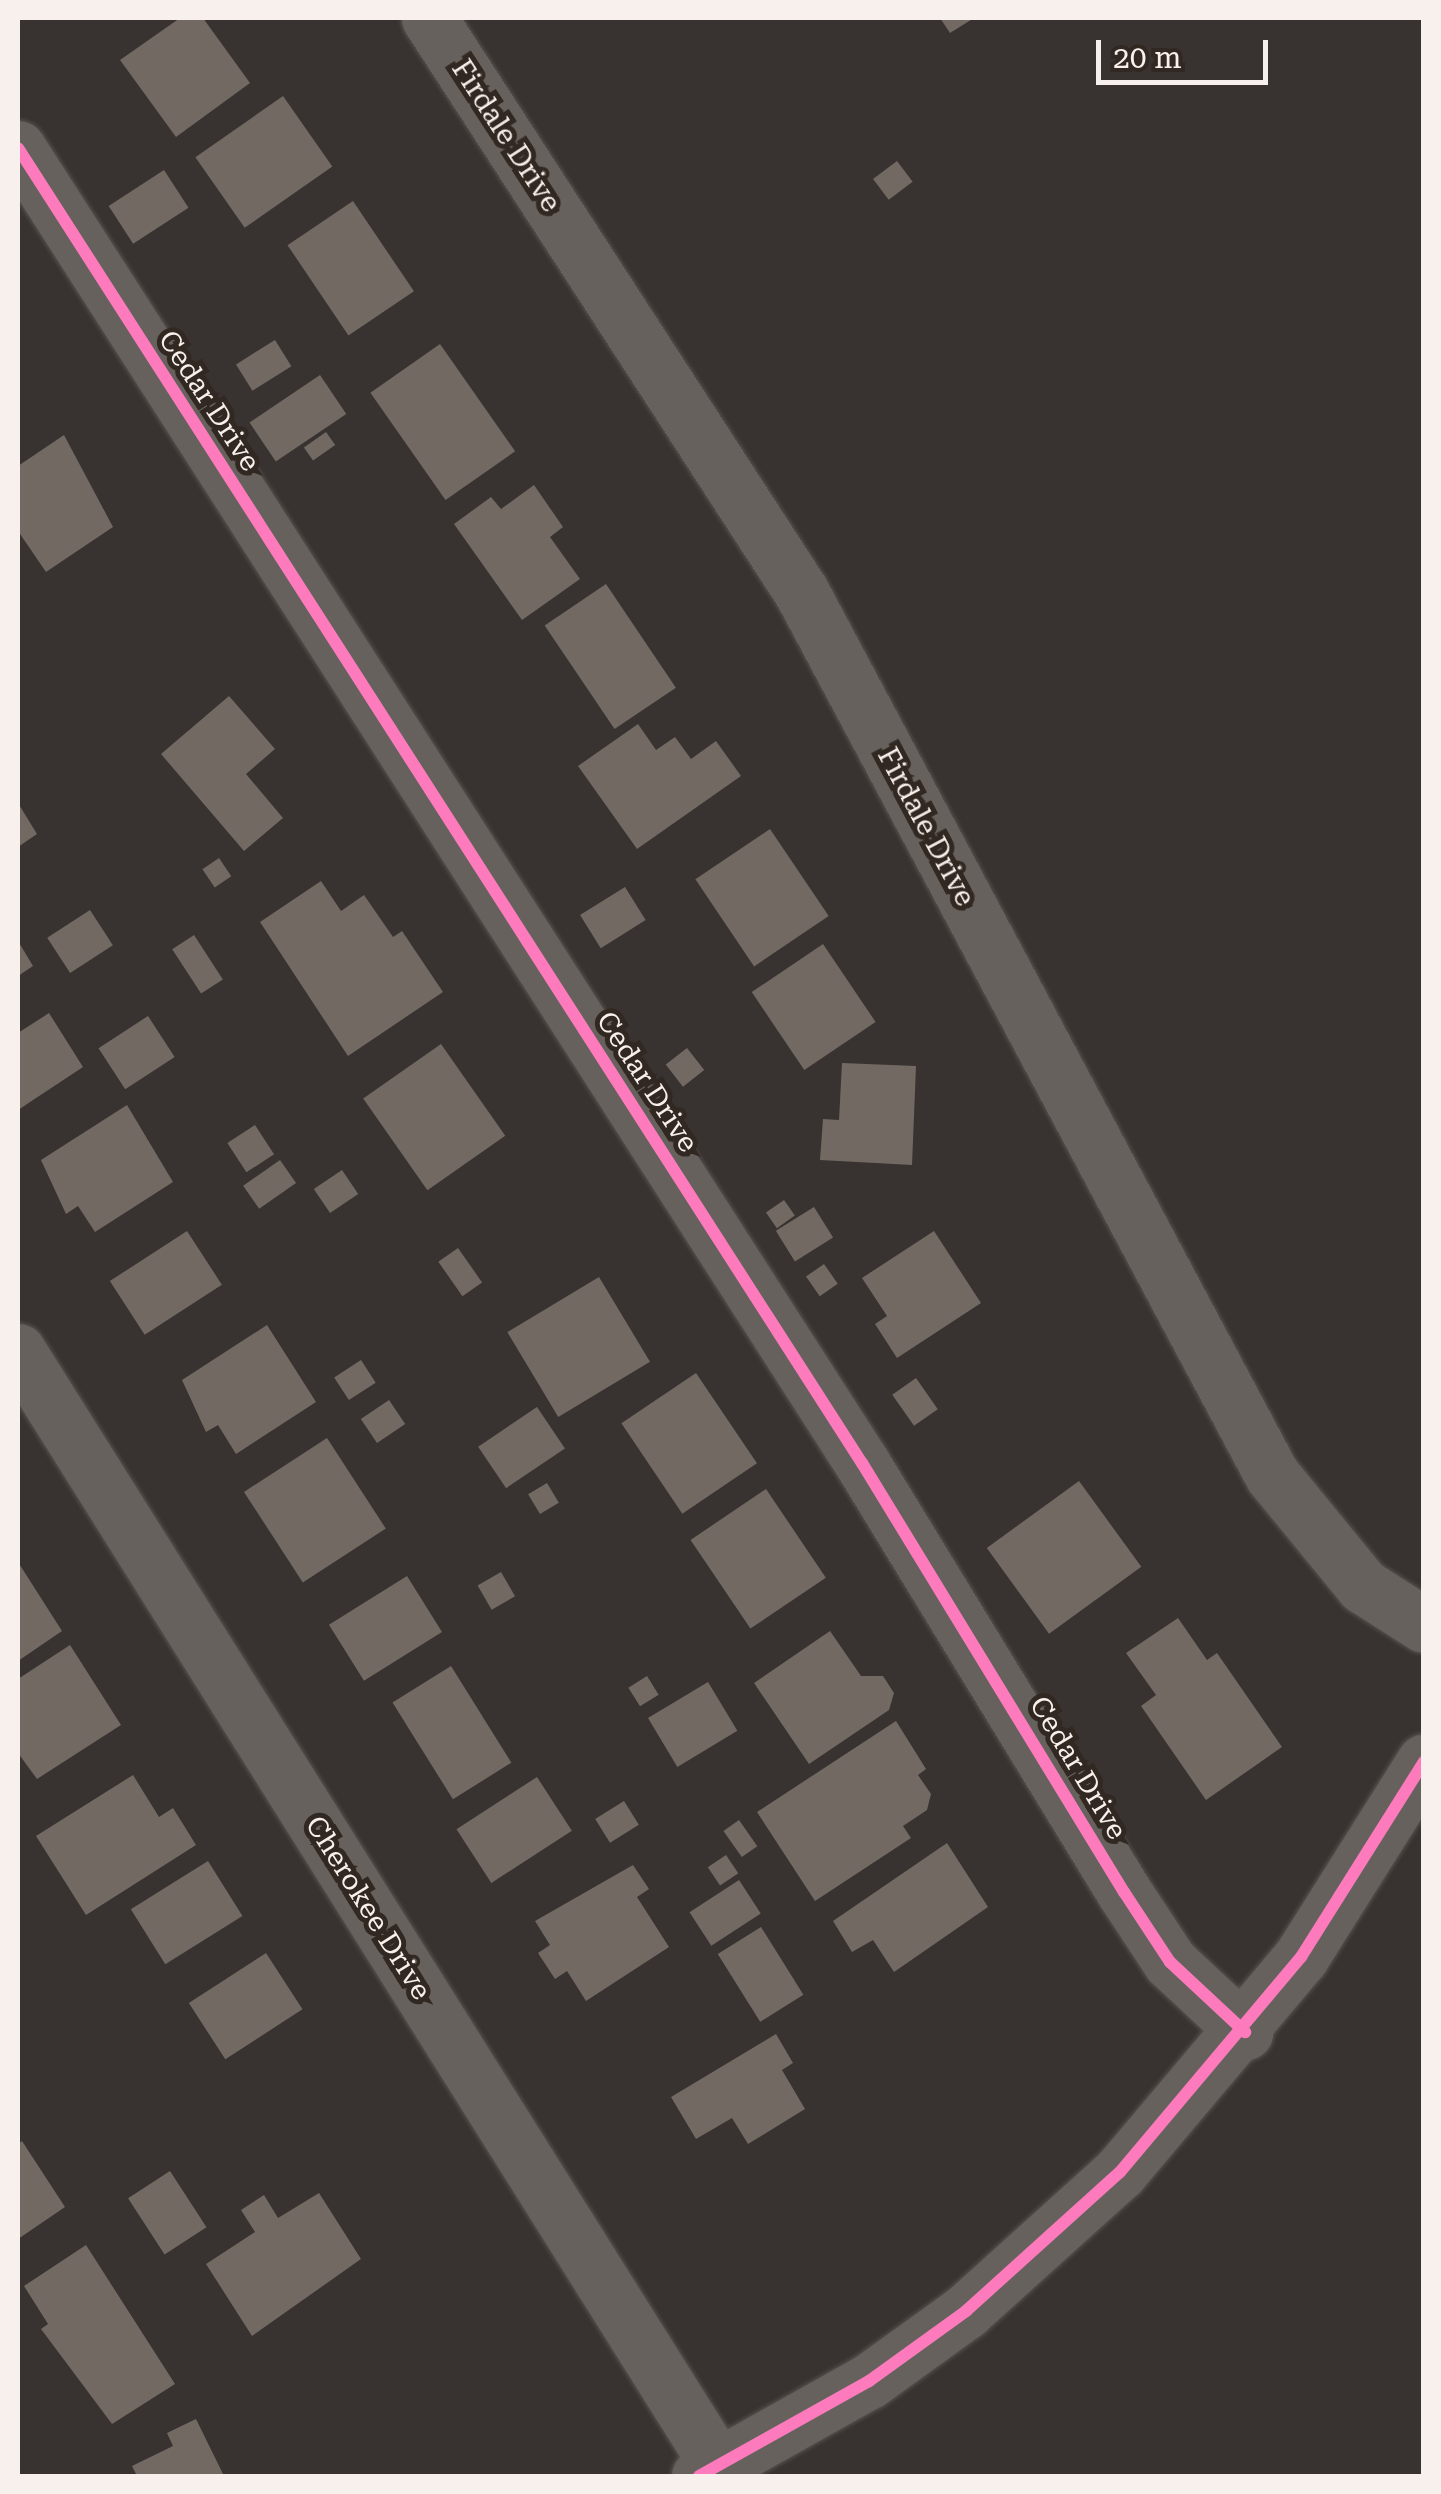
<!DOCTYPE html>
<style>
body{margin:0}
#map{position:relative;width:1441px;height:2494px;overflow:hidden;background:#383330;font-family:"Roboto Serif",serif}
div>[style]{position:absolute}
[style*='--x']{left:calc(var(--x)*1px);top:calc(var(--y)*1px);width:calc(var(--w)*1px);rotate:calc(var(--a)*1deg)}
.building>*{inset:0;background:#726963;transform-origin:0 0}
.roads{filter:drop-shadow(0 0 2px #56514f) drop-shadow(0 0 2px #56514f)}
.minor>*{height:55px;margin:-27.5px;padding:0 27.5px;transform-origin:27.5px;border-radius:27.5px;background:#67615d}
.tertiary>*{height:55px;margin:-27.5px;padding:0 27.5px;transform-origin:27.5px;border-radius:27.5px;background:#67615d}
.cycleway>*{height:12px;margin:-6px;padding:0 6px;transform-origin:6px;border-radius:6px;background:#fd7abc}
span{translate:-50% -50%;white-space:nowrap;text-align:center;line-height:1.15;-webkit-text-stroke:10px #322822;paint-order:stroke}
.street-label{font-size:28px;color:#f7f0ec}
.frame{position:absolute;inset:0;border:20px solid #f7f0ec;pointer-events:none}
.scale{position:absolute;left:1096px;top:40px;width:172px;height:45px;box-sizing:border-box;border:5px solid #f7f0ec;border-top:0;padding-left:12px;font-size:30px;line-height:35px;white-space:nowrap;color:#f7f0ec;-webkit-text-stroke:8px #322822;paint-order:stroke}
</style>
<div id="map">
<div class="building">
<i style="clip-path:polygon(180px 18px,203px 18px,250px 83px,176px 137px,120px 60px)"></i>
<i style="clip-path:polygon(940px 18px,974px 18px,950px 33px)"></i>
<i style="left:283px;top:96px;width:86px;height:107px;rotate:55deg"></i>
<i style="left:897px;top:161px;width:26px;height:30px;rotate:53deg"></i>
<i style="left:164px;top:170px;width:45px;height:66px;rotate:57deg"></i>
<i style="left:353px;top:201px;width:109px;height:79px;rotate:56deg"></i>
<i style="left:275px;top:340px;width:31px;height:46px;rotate:58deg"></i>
<i style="left:440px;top:344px;width:131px;height:85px;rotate:55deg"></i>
<i style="left:320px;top:375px;width:47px;height:85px;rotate:56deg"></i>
<i style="left:326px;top:432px;width:16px;height:27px;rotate:55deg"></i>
<i style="clip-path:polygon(64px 435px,113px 527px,46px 572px,18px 531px,18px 466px)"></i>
<i style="clip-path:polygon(534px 485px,563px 527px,550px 537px,580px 579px,522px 620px,454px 524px,491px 497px,501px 509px)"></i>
<i style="left:606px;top:584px;width:125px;height:74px;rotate:56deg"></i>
<i style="clip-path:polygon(229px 696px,275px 749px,246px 774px,283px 818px,244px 851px,161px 754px)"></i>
<i style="clip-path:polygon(638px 724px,656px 750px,675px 737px,691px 759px,716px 741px,741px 776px,637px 849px,578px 766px)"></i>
<i style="clip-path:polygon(18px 803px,37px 834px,18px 847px)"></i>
<i style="left:770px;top:829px;width:105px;height:90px;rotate:56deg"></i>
<i style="left:219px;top:858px;width:22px;height:20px;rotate:56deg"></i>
<i style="clip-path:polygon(321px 881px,341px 911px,364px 895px,393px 937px,402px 931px,443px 992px,348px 1056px,260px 922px)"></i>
<i style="left:625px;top:887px;width:39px;height:53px;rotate:58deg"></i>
<i style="left:90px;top:910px;width:42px;height:51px;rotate:57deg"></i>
<i style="left:194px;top:935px;width:53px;height:26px;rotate:57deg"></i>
<i style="clip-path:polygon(18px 941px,33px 966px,18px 976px)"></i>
<i style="left:823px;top:944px;width:94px;height:86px;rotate:56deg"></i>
<i style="clip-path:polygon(49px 1013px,83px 1067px,18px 1110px,18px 1033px)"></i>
<i style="left:148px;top:1016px;width:49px;height:59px;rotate:57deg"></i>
<i style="left:441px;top:1044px;width:112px;height:95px;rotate:55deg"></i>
<i style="left:687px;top:1048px;width:28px;height:27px;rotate:52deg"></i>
<i style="clip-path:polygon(842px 1063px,916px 1066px,912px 1165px,820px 1160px,823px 1119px,839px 1120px)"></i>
<i style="clip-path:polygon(127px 1105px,173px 1182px,95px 1232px,78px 1206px,66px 1214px,41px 1160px)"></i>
<i style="left:255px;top:1125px;width:35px;height:33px;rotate:57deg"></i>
<i style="left:280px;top:1160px;width:28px;height:45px;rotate:55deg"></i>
<i style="left:342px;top:1170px;width:29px;height:34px;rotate:56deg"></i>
<i style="left:784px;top:1200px;width:19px;height:22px;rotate:55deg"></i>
<i style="left:814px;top:1207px;width:36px;height:45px;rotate:58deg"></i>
<i style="left:187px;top:1231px;width:64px;height:92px;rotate:57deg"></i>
<i style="clip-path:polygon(934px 1231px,981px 1303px,897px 1358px,875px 1324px,887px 1316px,862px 1278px)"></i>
<i style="left:458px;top:1248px;width:42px;height:24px;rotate:55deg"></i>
<i style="left:824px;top:1264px;width:24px;height:22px;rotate:55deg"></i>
<i style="left:599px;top:1277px;width:99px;height:107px;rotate:59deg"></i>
<i style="clip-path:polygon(267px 1325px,316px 1402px,236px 1454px,218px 1425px,206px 1432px,182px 1380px)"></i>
<i style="left:361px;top:1360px;width:27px;height:32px;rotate:57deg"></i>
<i style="left:696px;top:1373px;width:109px;height:90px;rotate:56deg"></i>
<i style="left:916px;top:1378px;width:38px;height:29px;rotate:55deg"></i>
<i style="left:389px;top:1400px;width:29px;height:34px;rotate:56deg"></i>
<i style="left:537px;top:1407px;width:50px;height:71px;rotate:56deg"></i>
<i style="left:327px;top:1438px;width:108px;height:99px;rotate:57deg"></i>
<i style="left:1079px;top:1481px;width:106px;height:114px;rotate:54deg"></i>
<i style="left:547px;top:1483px;width:23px;height:22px;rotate:59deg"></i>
<i style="left:766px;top:1489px;width:107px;height:91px;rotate:56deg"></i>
<i style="clip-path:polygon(18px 1562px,62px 1631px,18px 1661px)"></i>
<i style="left:501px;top:1572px;width:28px;height:27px;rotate:60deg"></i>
<i style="left:407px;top:1576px;width:66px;height:92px;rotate:58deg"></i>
<i style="clip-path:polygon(1178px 1618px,1207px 1660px,1217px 1653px,1282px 1747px,1206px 1800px,1141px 1706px,1156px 1695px,1126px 1653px)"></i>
<i style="clip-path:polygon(830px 1631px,861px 1676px,883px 1676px,894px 1693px,889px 1710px,809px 1764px,754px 1683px)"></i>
<i style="clip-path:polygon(70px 1645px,121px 1725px,37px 1779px,18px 1753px,18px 1679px)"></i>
<i style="left:451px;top:1666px;width:114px;height:69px;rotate:58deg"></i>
<i style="left:647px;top:1676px;width:22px;height:22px;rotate:58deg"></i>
<i style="left:708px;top:1682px;width:57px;height:70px;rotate:59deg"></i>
<i style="clip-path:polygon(896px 1721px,926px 1769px,918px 1775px,931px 1794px,927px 1810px,903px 1826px,911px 1838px,815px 1901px,757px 1812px)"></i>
<i style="clip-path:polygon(133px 1775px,159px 1817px,173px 1808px,196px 1845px,86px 1915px,36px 1836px)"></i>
<i style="left:537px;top:1777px;width:64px;height:96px;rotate:57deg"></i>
<i style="left:624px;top:1801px;width:28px;height:34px;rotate:58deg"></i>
<i style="left:739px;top:1820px;width:32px;height:19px;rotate:55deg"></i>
<i style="clip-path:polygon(947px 1843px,988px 1907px,894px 1972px,873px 1940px,852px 1952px,833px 1921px)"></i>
<i style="left:726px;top:1855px;width:22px;height:22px;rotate:56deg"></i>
<i style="left:208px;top:1861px;width:65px;height:91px;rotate:58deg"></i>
<i style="clip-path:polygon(633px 1865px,649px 1889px,637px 1897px,669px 1947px,586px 2001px,567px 1971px,555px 1979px,538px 1953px,550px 1945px,535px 1921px)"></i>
<i style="left:739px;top:1880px;width:40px;height:59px;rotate:57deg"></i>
<i style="left:761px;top:1927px;width:80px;height:51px;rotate:58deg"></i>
<i style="left:266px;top:1953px;width:67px;height:92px;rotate:57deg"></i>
<i style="clip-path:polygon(776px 2034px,793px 2063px,782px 2070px,805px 2109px,748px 2144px,732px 2118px,696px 2139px,671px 2097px)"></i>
<i style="clip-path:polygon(22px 2141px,65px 2207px,18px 2239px,18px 2144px)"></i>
<i style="left:170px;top:2171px;width:67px;height:50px;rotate:57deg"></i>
<i style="clip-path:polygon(319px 2193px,361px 2259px,252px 2336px,206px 2264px,255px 2232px,241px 2210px,264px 2195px,278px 2218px)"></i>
<i style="clip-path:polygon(86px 2245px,175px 2384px,112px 2424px,41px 2329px,48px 2324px,24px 2286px)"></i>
<i style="clip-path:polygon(196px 2419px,224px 2476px,137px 2476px,132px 2466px,173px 2446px,167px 2433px)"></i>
</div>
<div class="roads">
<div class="minor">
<i style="--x:429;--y:18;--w:685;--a:57.03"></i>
<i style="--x:802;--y:593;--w:999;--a:61.95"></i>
<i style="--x:1272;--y:1475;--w:144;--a:50.7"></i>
<i style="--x:1363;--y:1586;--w:72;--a:32.6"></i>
<i style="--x:18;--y:148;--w:1563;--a:57.31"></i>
<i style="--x:862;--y:1463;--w:503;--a:58.59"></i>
<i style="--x:1124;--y:1892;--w:84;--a:56.7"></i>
<i style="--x:1170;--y:1962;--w:103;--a:43"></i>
<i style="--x:18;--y:1351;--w:1317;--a:57.88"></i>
</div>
<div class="tertiary">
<i style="--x:699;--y:2476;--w:195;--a:-29.2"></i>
<i style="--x:869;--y:2381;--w:120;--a:-35.8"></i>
<i style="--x:966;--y:2311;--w:207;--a:-42.1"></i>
<i style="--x:1120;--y:2172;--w:281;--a:-49.9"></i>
<i style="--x:1301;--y:1957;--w:231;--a:-57.8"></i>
</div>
</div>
<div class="cycleway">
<i style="--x:18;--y:148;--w:1563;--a:57.31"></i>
<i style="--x:862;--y:1463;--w:503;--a:58.59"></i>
<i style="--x:1124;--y:1892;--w:84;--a:56.7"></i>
<i style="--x:1170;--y:1962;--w:103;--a:43"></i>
<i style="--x:699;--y:2476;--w:195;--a:-29.2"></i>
<i style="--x:869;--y:2381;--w:120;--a:-35.8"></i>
<i style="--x:966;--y:2311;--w:207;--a:-42.1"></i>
<i style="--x:1120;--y:2172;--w:281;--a:-49.9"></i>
<i style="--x:1301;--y:1957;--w:231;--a:-57.8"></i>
</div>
<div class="street-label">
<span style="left:506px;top:136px;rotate:57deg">Firdale Drive</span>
<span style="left:209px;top:401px;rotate:57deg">Cedar Drive</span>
<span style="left:926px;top:827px;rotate:62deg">Firdale Drive</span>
<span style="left:647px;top:1082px;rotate:57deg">Cedar Drive</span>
<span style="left:1078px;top:1768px;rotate:59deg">Cedar Drive</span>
<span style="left:368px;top:1908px;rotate:58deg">Cherokee Drive</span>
</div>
<div class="frame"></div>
<div class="scale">20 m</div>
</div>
